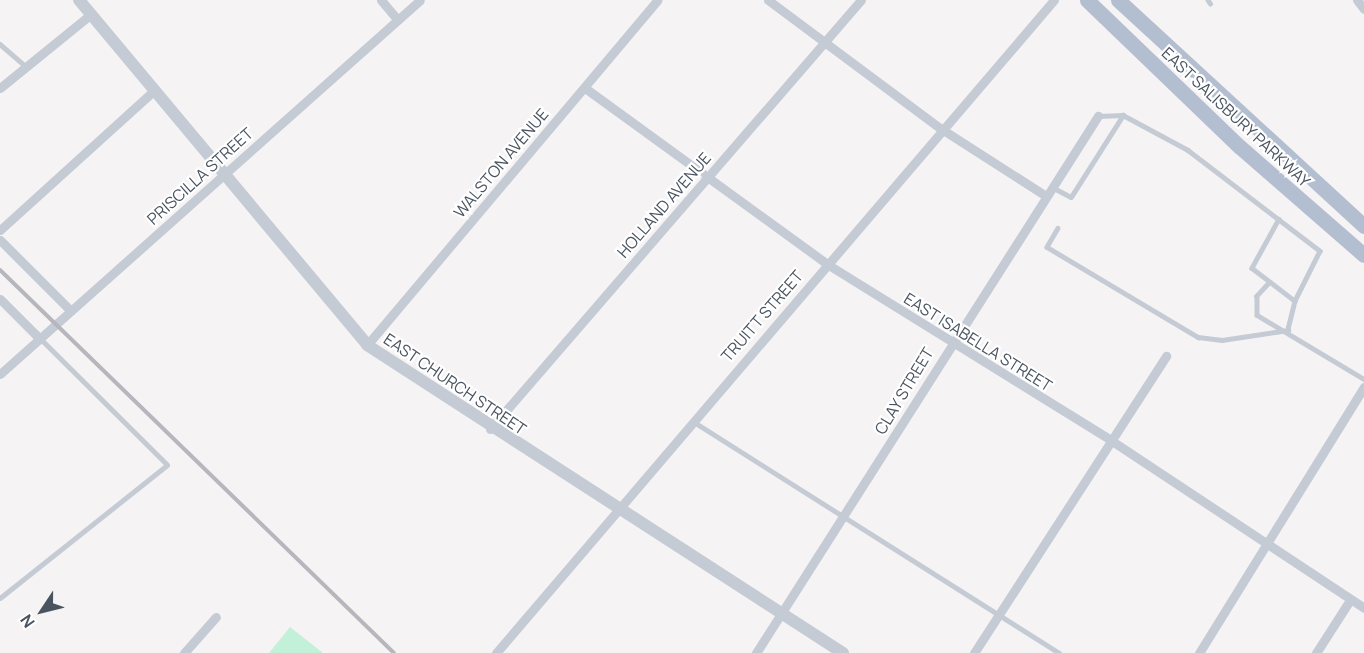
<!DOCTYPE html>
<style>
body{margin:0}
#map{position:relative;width:1364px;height:653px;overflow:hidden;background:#f5f3f3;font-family:Manrope,sans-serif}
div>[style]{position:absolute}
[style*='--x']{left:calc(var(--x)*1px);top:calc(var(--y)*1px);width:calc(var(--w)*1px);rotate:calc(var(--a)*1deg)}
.green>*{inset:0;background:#c3f0d9}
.service>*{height:4.5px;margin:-2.25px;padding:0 2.25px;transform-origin:2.25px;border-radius:2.25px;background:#c4cbd4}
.minor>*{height:9px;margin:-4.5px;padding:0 4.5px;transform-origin:4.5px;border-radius:4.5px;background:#c4cbd4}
.tertiary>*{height:12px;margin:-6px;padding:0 6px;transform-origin:6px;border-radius:6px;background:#c4cbd4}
.primary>*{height:15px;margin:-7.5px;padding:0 7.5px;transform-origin:7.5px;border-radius:7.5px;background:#b3bfd0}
.rail>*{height:4px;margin:-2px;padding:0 2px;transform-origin:2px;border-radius:2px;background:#b5b7bd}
span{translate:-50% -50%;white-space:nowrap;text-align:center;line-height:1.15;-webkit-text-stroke:4.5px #fff;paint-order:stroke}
.street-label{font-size:16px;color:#4a5460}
.north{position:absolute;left:12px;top:581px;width:60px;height:60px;-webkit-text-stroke:4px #fff;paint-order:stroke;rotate:235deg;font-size:16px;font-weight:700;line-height:24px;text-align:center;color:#4a5460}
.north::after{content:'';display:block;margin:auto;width:21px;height:27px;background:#4a5460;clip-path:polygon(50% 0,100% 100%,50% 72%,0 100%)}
</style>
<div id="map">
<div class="green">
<i style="clip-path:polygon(290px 627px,323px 653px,269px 653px)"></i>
</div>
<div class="service">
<i style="--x:1208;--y:0;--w:4;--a:56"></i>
<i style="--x:0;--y:44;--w:35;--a:41"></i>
<i style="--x:1098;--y:116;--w:25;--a:-2"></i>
<i style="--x:1123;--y:115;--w:74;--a:28.3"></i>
<i style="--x:1188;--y:150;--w:166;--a:37.4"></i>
<i style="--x:1320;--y:251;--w:56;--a:116.6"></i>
<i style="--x:1295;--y:301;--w:30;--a:104"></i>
<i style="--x:1052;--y:187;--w:21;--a:28"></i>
<i style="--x:1071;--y:197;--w:97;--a:-57.6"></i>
<i style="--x:1279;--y:219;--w:56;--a:118.9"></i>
<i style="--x:1252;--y:268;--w:54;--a:37.5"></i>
<i style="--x:1058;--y:228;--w:22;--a:120"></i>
<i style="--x:1047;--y:247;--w:176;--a:30.8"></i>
<i style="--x:1198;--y:337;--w:24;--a:7"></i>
<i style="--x:1222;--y:340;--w:67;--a:-8.6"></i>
<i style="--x:1269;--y:283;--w:18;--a:133"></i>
<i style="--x:1257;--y:296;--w:19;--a:90"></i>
<i style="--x:1257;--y:315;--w:125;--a:30.9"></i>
<i style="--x:694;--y:422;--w:432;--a:32.3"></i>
<i style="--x:0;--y:598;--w:213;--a:-38.5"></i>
<i style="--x:167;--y:465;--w:179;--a:-135.2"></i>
</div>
<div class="minor">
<i style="--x:381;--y:0;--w:26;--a:50"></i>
<i style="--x:768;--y:0;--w:214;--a:36.7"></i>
<i style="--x:940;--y:128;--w:126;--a:32.7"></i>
<i style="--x:1357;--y:0;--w:11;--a:52"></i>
<i style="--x:0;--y:88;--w:117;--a:-39.1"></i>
<i style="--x:585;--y:88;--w:299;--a:36"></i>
<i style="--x:827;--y:264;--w:332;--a:31.8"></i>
<i style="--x:1109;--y:439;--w:306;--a:33.5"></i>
<i style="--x:0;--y:230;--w:205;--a:-42.2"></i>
<i style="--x:0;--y:240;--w:100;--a:45"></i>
<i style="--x:0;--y:299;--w:57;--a:45"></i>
<i style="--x:367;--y:345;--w:451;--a:-49.9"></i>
<i style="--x:0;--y:374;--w:562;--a:-41.68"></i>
<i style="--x:490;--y:429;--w:567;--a:-49.15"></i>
<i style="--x:184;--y:653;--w:48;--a:-48.4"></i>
<i style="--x:496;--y:653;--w:859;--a:-49.49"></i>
<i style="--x:756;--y:653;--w:637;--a:-57.51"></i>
<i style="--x:974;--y:653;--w:354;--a:-57.1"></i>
<i style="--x:1199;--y:653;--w:313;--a:-58.2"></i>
<i style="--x:1316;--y:653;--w:63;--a:-57.3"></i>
</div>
<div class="tertiary">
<i style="--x:79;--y:0;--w:449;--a:50.1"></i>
<i style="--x:367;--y:345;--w:567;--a:32.91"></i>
</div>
<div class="primary">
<i style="--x:1087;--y:0;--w:212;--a:43.9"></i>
<i style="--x:1240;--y:147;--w:164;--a:41.1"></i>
<i style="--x:1118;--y:0;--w:334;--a:42.6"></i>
</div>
<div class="rail">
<i style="--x:0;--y:270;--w:549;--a:44.19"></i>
</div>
<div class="street-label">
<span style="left:1236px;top:117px;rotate:43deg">EAST SALISBURY PARKWAY</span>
<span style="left:501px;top:163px;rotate:-50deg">WALSTON AVENUE</span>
<span style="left:200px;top:176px;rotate:-42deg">PRISCILLA STREET</span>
<span style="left:664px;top:205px;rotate:-49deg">HOLLAND AVENUE</span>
<span style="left:762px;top:316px;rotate:-49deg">TRUITT STREET</span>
<span style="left:978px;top:342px;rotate:32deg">EAST ISABELLA STREET</span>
<span style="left:455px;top:384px;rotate:34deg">EAST CHURCH STREET</span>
<span style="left:904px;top:391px;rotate:-59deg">CLAY STREET</span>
</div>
<div class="north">N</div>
</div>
